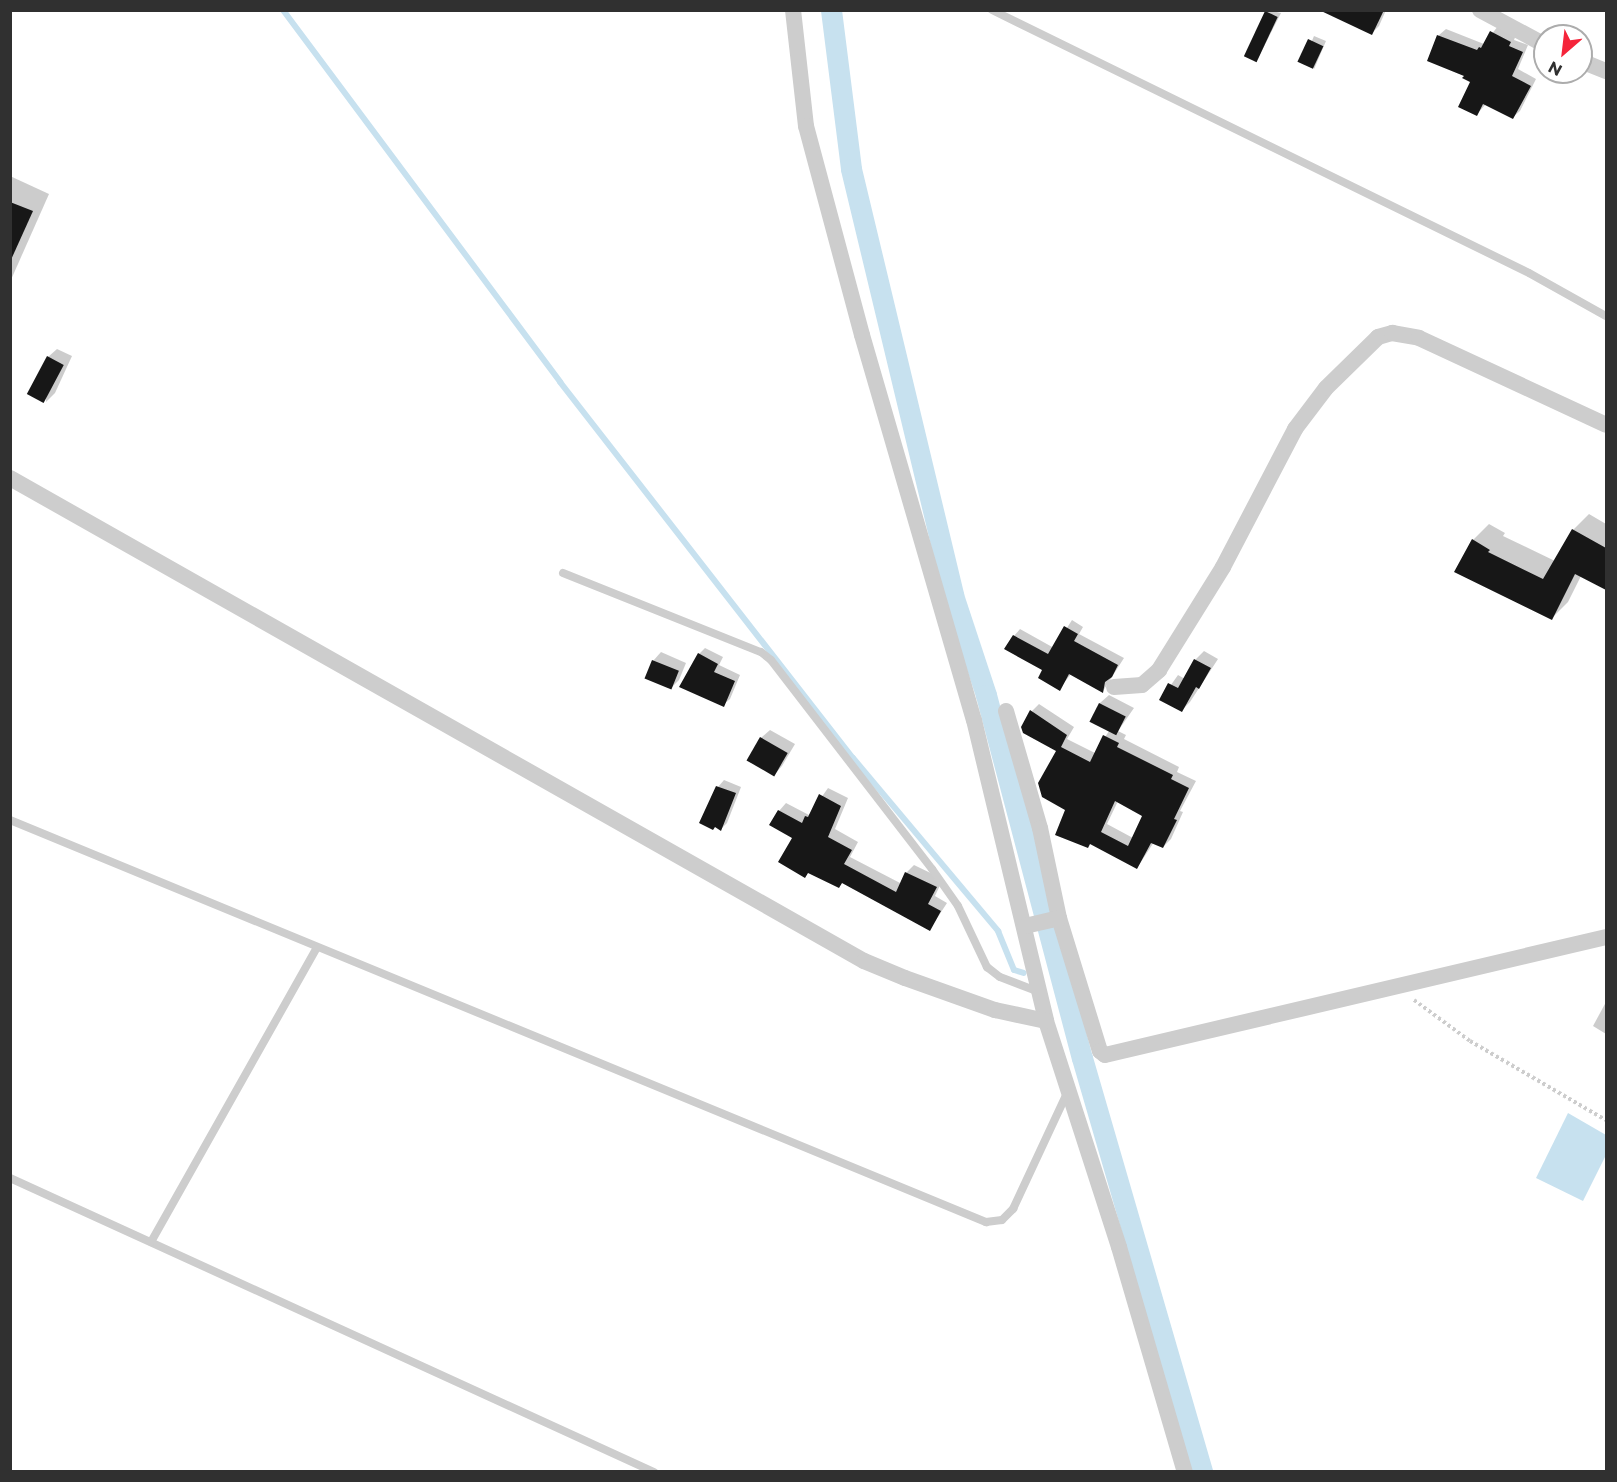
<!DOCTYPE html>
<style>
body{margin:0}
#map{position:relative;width:1617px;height:1482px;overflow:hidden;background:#fff;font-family:Montserrat,sans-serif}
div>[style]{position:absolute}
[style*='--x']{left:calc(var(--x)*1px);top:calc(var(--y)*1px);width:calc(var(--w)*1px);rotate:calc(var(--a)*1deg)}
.water>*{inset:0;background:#c7e1ef}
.shadow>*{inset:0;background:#0003;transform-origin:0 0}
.stream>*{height:6px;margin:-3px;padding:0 3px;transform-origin:3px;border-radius:3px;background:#c7e1ef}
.canal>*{height:21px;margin:-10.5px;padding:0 10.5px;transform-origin:10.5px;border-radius:10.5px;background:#c7e1ef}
.building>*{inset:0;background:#171717;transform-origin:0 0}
.path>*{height:4px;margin-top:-2px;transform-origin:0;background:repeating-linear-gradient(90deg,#cdcdcd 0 3px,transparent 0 6px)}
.lane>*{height:8px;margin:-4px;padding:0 4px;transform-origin:4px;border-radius:4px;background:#cdcdcd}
.street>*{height:16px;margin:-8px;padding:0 8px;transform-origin:8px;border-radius:8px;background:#cdcdcd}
span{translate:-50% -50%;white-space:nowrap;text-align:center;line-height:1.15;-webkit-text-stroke:6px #fff;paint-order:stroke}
.frame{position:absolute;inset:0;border:12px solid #303030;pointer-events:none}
.north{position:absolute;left:1533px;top:24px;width:60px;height:60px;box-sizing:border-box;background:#fff;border:2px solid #acacac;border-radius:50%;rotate:208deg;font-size:16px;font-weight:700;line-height:24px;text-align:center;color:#303030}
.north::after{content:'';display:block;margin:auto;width:21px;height:27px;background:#f5243a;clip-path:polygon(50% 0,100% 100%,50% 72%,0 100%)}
</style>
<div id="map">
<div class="water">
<i style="clip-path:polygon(1568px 1113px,1606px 1135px,1606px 1155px,1583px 1201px,1536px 1178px)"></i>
</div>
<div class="shadow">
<i style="clip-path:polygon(1268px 10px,1281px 13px,1257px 60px,1266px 12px)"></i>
<i style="clip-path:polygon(1325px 10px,1386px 10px,1379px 26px,1372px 33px)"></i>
<i style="clip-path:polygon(1498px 26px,1516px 35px,1514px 40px,1528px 45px,1518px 69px,1536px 79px,1520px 111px,1513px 117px,1486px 104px,1477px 114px,1472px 82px,1466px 75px,1429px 60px,1439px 35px,1446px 29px,1484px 44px)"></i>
<i style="left:1314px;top:36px;width:13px;height:30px;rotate:23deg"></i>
<i style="clip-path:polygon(10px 176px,49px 194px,10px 282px)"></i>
<i style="clip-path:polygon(57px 349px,72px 356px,55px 393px,46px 402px,48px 357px)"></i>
<i style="clip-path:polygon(1589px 514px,1606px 524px,1606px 589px,1581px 576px,1568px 602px,1552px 618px,1473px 540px,1489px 524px,1505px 533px,1503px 536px,1555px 561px,1573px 530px)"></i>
<i style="clip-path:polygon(1072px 620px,1083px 627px,1079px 634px,1124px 658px,1103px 691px,1071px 674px,1059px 689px,1014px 636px,1020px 629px,1054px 648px)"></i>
<i style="clip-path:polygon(705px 648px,723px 657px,719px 665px,740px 675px,730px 699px,723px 705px,699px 654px)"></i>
<i style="clip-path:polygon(1204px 651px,1218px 659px,1190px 702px,1182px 710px,1161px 699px,1178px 675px,1185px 679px,1195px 660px)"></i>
<i style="clip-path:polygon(661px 652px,686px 663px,679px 680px,671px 688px,653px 661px)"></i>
<i style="clip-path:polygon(evenodd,1109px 695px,1134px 708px,1118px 731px,1126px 735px,1124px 739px,1179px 767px,1177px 772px,1196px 781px,1180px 811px,1183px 812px,1171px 839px,1163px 847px,1154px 842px,1137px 868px,1091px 843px,1067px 809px,1058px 750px,1032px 711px,1039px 704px,1074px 727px,1067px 739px,1095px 753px,1109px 731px,1091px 721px,1100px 703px,1109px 695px,1118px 801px,1144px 815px,1133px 838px,1107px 824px,1118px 801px)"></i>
<i style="clip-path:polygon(770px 730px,795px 744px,782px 766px,774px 775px,761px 738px)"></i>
<i style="clip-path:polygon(724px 780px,741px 787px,727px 823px,721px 829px,718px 787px)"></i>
<i style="clip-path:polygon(828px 788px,848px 798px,835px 829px,858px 842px,850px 857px,902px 884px,906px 873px,914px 865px,943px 879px,935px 896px,947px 903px,930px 929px,843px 882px,839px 886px,794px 837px,779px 811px,786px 803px,809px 815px)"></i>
<i style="clip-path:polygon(1606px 1002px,1606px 1034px,1593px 1026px)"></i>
</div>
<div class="stream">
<i style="--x:283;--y:10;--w:464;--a:53.3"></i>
<i style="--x:560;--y:382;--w:477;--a:52.1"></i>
<i style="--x:853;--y:758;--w:226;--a:50"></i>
<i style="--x:998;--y:931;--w:42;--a:67.7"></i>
<i style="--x:1014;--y:970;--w:10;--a:17"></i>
</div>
<div class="canal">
<i style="--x:831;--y:10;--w:160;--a:82.8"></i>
<i style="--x:851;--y:169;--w:438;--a:76.5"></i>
<i style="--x:953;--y:595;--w:105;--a:71.7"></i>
<i style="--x:986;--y:695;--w:375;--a:75.2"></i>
<i style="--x:1082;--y:1058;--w:431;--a:73.8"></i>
</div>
<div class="building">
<i style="clip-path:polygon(1319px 10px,1384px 10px,1372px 35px)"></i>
<i style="left:1265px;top:11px;width:14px;height:50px;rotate:25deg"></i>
<i style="clip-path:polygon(1490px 31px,1511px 42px,1509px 46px,1523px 52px,1512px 76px,1531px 86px,1513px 119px,1483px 104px,1477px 116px,1458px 107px,1470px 82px,1462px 78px,1464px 76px,1427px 61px,1437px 35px,1477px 50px,1479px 47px,1481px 48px)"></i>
<i style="left:1308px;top:39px;width:17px;height:25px;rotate:25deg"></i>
<i style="clip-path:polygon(10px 202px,33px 211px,10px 262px)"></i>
<i style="left:47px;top:356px;width:19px;height:43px;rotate:28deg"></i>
<i style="clip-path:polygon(1572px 529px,1606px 548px,1606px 590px,1575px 574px,1552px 620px,1454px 572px,1472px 539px,1490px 550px,1488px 552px,1543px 579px)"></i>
<i style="clip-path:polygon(1064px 626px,1078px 634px,1074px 641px,1118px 665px,1112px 677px,1105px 682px,1103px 693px,1069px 674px,1060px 691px,1038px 678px,1042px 670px,1004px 649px,1013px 635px,1048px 654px)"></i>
<i style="clip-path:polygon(698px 653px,718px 664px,714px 672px,735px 681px,724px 707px,679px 687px)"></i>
<i style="clip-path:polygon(1194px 659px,1211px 668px,1199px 689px,1196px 687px,1182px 712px,1159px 700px,1168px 683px,1178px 688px)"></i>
<i style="left:652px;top:660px;width:29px;height:20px;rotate:22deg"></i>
<i style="left:1099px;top:703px;width:30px;height:21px;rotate:27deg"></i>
<i style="clip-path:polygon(evenodd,1030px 710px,1067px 735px,1061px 747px,1090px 762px,1103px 735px,1119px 743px,1117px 747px,1173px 775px,1171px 779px,1189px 788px,1174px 819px,1177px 820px,1163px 848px,1151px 843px,1137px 869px,1090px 844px,1088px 848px,1055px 835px,1065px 810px,1042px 797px,1038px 783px,1056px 751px,1023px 733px,1021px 727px,1030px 710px,1115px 801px,1142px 816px,1128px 846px,1101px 832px,1115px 801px)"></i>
<i style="left:760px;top:737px;width:32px;height:27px;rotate:30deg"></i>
<i style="clip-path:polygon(716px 786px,736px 793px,721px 831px,715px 827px,713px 830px,699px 823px)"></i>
<i style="clip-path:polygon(819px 794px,841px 806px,828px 837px,852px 850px,844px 864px,896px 892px,905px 872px,937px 887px,928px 904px,941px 911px,930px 931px,842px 883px,839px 888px,808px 873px,805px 878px,778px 862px,792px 838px,769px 825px,778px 810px,802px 823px,805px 816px,808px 817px)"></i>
</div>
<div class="path">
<i style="--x:1414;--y:1000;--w:69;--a:36.2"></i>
<i style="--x:1470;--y:1041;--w:157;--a:30.2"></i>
</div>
<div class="lane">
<i style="--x:992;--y:10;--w:598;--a:26.09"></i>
<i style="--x:1529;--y:273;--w:88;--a:29.2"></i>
<i style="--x:563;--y:573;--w:213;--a:21.8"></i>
<i style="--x:761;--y:652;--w:13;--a:39"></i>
<i style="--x:771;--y:660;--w:264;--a:52.4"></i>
<i style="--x:932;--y:869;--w:45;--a:54.9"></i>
<i style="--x:958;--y:906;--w:68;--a:64.6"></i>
<i style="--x:987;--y:967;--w:16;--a:38"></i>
<i style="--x:1000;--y:977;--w:42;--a:21"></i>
<i style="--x:10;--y:820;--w:1056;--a:22.39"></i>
<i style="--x:986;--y:1222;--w:16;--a:-7"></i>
<i style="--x:1002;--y:1220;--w:16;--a:-45"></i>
<i style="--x:1013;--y:1209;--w:128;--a:-65"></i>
<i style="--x:10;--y:1178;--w:708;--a:24.54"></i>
<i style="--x:151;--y:1242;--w:338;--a:-60.6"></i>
</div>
<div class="street">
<i style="--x:793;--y:10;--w:117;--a:83.6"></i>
<i style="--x:806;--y:126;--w:216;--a:75"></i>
<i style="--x:862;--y:335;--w:401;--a:73.8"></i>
<i style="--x:974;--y:720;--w:309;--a:76.5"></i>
<i style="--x:1046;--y:1021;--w:237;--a:72.1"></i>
<i style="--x:1119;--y:1247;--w:234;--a:73.7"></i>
<i style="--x:1480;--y:10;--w:74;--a:28.3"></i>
<i style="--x:1581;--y:61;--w:27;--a:22"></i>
<i style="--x:10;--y:478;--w:981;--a:29.49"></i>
<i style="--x:864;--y:961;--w:44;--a:22.5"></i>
<i style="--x:905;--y:978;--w:96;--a:19.6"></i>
<i style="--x:995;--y:1010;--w:52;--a:12.2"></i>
<i style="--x:1114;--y:687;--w:28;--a:-4"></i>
<i style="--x:1142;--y:685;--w:23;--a:-41"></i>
<i style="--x:1159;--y:670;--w:121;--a:-58.1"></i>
<i style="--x:1223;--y:567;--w:156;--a:-62.4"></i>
<i style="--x:1295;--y:429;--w:51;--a:-52.9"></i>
<i style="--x:1326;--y:388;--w:73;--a:-44.4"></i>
<i style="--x:1378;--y:337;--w:15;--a:-16"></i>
<i style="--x:1392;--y:333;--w:27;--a:10"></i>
<i style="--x:1419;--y:338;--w:206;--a:24.9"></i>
<i style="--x:1006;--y:711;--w:122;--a:73.8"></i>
<i style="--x:1040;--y:828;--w:92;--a:78.1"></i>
<i style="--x:1059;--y:918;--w:139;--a:72.9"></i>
<i style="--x:1100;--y:1051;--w:6;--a:39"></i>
<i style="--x:1105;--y:1055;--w:515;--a:-13.25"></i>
<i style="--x:1025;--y:926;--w:35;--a:-13"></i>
</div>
<div class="frame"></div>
<div class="north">N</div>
</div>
